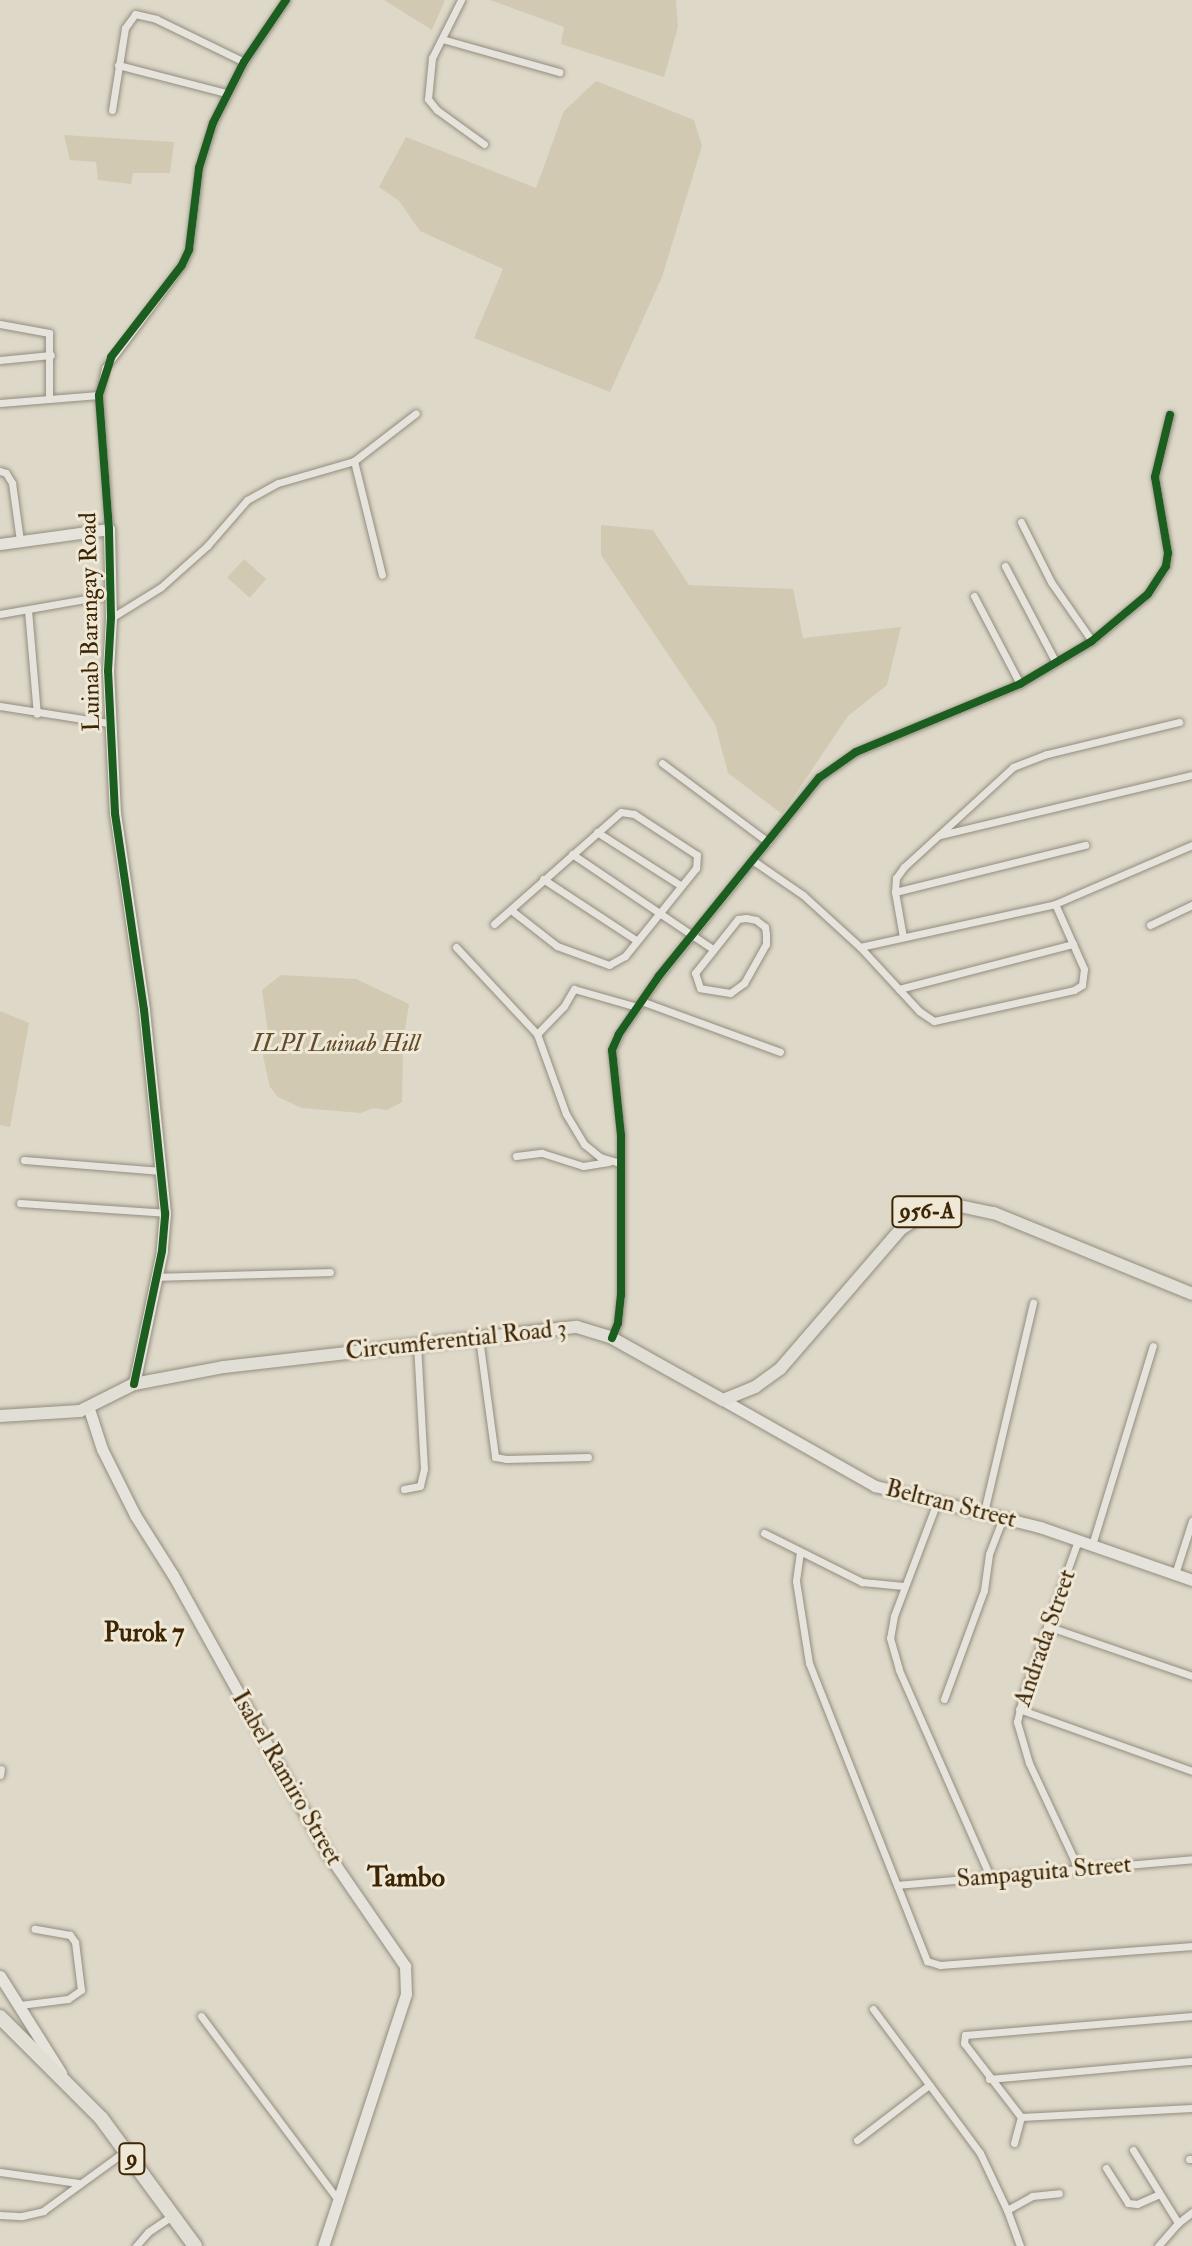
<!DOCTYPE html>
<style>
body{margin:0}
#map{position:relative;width:1192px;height:2246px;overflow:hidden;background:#ded8c9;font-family:"IM FELL Double Pica",serif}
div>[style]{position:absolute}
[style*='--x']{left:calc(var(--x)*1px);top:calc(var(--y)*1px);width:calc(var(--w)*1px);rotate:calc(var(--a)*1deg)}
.green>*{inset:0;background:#d2c9b3;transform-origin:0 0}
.roads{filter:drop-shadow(0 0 2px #938d7f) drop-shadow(0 0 2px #938d7f)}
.street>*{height:7px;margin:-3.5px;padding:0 3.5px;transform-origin:3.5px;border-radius:3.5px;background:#e6e3dc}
.secondary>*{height:11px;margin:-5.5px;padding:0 5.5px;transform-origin:5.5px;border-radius:5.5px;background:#e6e3dc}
.primary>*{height:12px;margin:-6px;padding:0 6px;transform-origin:6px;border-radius:6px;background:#e1ded5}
.highway>*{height:14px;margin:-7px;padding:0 7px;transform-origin:7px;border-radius:7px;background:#e1ded5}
.cycleway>*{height:8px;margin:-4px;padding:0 4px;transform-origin:4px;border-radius:4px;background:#1b5e20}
span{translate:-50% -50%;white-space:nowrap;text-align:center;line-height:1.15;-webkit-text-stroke:6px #efe8d7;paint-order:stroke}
.shield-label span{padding:2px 6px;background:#efe8d7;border:2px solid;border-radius:6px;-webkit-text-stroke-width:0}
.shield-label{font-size:22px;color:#3d2503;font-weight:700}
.street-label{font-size:24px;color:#3d2503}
.park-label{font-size:24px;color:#604b2a;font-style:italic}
.neighbourhood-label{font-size:26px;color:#3d2503;font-weight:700}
.quarter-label{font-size:28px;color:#3d2503;font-weight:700}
</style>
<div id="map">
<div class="green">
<i style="clip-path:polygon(384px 0,445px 0,432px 30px)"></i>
<i style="clip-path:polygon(490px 0,676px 0,678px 27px,664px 77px,561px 44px,564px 27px)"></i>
<i style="clip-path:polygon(596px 81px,694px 120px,702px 146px,662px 277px,610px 392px,474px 338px,503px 269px,420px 231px,399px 201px,379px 187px,406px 137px,536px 188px,564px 111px)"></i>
<i style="clip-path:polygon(64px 135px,174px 142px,170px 173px,133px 173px,131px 184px,98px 180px,96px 162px,70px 160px)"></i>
<i style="clip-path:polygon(601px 525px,653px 530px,689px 585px,793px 589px,803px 638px,901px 627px,887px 685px,848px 716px,782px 814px,728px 773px,715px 724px,601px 555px)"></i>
<i style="left:244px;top:559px;width:30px;height:25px;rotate:42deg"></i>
<i style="clip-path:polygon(281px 975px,356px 979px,409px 1004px,403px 1044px,402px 1102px,387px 1110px,373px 1108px,361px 1113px,302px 1108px,278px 1097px,270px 1087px,263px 1056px,268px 1033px,262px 990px)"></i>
<i style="clip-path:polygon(0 1011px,29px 1023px,10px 1127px,0 1125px)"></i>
</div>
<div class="roads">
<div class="street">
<i style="--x:461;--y:0;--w:65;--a:116.6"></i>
<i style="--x:432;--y:58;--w:41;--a:95.6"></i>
<i style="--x:428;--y:99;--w:14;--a:51"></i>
<i style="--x:437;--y:110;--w:58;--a:35.9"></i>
<i style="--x:442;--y:39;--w:122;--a:15.8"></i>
<i style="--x:118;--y:65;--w:112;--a:14.5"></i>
<i style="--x:112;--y:110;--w:83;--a:-81"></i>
<i style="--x:125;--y:28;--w:17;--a:-54"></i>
<i style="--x:135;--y:14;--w:22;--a:13"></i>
<i style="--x:156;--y:19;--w:98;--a:26"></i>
<i style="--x:0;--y:324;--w:50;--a:10.4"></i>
<i style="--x:49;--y:333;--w:66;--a:90"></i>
<i style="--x:0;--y:360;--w:51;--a:-5.6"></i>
<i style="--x:0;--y:403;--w:99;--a:-4.6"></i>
<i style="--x:354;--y:461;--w:78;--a:-37.7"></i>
<i style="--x:0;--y:471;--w:6;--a:18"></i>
<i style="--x:6;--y:473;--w:12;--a:59"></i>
<i style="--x:12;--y:483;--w:59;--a:82.1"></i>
<i style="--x:1021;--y:522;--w:67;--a:63.4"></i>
<i style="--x:1051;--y:582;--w:72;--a:55.2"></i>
<i style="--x:109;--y:529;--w:134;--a:-94.3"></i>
<i style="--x:99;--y:395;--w:28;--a:-77"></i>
<i style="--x:105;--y:368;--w:129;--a:-53.2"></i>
<i style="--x:182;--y:265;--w:17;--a:-65"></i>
<i style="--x:189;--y:250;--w:83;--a:-83"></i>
<i style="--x:199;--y:168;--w:47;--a:-72.7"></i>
<i style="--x:213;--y:123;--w:68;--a:-63.1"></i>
<i style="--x:244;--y:62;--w:75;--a:-55.9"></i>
<i style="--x:1005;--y:566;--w:107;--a:62.2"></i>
<i style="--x:974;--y:596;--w:99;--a:62.4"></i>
<i style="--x:28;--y:610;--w:104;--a:85.1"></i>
<i style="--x:0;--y:614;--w:111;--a:-9.9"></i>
<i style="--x:111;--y:618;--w:59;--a:-31.8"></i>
<i style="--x:161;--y:587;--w:62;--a:-41.7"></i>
<i style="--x:207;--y:546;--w:61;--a:-49"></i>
<i style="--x:247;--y:500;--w:35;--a:-29"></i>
<i style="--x:278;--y:483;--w:79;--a:-16.1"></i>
<i style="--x:354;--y:461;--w:117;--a:76.2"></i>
<i style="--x:0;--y:706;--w:110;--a:8.9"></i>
<i style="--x:662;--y:763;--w:132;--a:36.7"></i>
<i style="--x:597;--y:832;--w:98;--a:32.6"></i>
<i style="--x:940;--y:835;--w:258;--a:-13.4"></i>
<i style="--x:572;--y:854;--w:170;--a:34"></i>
<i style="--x:755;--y:862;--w:58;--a:34.5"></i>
<i style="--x:803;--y:895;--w:77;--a:42.4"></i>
<i style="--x:860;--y:947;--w:87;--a:47.3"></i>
<i style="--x:919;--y:1011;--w:18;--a:34"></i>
<i style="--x:934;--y:1021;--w:143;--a:-12.5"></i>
<i style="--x:1074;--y:990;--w:9;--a:-32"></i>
<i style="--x:1082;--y:985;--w:16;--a:-83"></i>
<i style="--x:1084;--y:969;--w:71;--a:-114"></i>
<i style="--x:543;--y:879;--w:111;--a:33.3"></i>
<i style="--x:895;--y:892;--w:14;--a:-86"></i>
<i style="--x:896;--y:878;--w:14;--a:-54"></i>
<i style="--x:904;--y:867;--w:148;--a:-42.5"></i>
<i style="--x:1013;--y:767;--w:36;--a:-21"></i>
<i style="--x:1047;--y:754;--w:136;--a:-13.6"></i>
<i style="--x:746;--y:918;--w:10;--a:11"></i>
<i style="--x:756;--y:920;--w:11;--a:38"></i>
<i style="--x:765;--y:927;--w:7;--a:82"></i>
<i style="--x:766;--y:934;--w:10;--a:90"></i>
<i style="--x:766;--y:944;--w:45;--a:119.4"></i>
<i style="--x:744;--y:983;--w:17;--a:144"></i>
<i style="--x:730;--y:993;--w:30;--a:-171"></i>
<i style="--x:700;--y:988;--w:16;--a:-108"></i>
<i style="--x:695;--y:973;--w:69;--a:-51.5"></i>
<i style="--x:738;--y:919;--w:8;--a:-7"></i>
<i style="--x:494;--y:924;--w:169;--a:-41.4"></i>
<i style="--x:621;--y:812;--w:13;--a:9"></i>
<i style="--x:634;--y:814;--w:75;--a:33.1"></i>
<i style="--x:697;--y:855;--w:13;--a:94"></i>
<i style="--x:696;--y:868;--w:113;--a:128.9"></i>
<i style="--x:625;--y:956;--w:18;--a:151"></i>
<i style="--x:609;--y:965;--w:55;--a:-159.9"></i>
<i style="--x:557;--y:946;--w:58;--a:-142"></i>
<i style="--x:1150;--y:925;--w:47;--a:-25.5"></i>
<i style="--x:903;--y:937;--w:46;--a:-100.1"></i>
<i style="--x:895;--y:892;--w:196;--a:-13.9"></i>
<i style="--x:456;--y:947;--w:119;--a:47"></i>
<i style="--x:537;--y:1034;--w:85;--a:70.1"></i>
<i style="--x:566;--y:1114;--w:35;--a:59"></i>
<i style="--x:584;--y:1144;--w:21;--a:39"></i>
<i style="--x:600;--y:1157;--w:21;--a:17"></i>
<i style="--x:860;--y:947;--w:200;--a:-12.4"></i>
<i style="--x:1055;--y:904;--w:149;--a:-23.3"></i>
<i style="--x:899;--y:989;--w:180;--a:-14.5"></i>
<i style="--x:641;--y:1001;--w:148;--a:20.1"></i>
<i style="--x:537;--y:1034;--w:39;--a:-46"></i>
<i style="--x:564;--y:1006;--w:20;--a:-60"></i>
<i style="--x:574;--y:989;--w:66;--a:15.9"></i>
<i style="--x:516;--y:1156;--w:26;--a:-7"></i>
<i style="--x:542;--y:1153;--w:43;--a:17.6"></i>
<i style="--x:583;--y:1166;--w:26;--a:-9"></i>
<i style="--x:24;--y:1160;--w:138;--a:4.6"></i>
<i style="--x:20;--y:1203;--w:145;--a:3.9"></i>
<i style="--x:155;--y:1277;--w:175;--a:-1.6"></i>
<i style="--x:479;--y:1338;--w:120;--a:82.3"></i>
<i style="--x:495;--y:1457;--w:11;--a:10"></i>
<i style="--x:506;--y:1459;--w:82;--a:-1.4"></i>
<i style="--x:612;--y:1338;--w:16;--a:-68"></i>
<i style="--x:618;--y:1323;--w:28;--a:-84"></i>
<i style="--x:621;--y:1295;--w:160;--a:-90"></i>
<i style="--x:621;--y:1135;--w:85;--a:-96"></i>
<i style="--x:612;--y:1050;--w:17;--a:-66"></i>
<i style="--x:619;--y:1034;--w:70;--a:-55.4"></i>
<i style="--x:659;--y:976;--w:255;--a:-51.1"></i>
<i style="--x:819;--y:778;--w:45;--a:-35.1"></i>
<i style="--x:856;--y:752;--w:178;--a:-22.5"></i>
<i style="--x:1020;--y:684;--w:84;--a:-30.8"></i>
<i style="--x:1092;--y:641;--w:73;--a:-40"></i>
<i style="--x:1148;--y:594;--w:33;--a:-57"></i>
<i style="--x:1166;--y:566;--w:13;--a:-81"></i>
<i style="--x:1168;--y:553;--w:77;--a:-99.7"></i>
<i style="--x:1155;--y:477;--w:64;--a:-76.4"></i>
<i style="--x:404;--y:1489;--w:16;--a:-11"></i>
<i style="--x:420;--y:1486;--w:17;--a:-77"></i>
<i style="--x:424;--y:1469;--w:126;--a:-93.2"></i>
<i style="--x:937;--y:1502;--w:122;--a:110.7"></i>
<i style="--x:894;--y:1616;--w:22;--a:100"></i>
<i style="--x:890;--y:1638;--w:33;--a:74"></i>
<i style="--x:899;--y:1670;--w:225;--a:66.2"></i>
<i style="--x:984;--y:1512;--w:215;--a:-76.8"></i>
<i style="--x:764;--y:1533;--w:110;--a:26.6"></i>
<i style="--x:862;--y:1582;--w:42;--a:5.4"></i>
<i style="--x:1092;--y:1545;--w:208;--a:-73"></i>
<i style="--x:800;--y:1552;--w:29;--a:98"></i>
<i style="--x:796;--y:1581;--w:83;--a:81"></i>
<i style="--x:809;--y:1663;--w:321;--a:68.4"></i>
<i style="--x:927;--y:1961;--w:14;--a:17"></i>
<i style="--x:940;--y:1965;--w:253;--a:-4.3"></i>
<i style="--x:1175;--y:1574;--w:56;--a:-72.2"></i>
<i style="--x:1047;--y:1626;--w:153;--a:19"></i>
<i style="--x:944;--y:1699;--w:116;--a:-69.8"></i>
<i style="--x:984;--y:1590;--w:36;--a:-82"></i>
<i style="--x:989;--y:1554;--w:40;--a:-69"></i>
<i style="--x:1019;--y:1709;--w:184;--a:19.7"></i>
<i style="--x:0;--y:1775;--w:6;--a:-81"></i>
<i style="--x:1078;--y:1868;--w:116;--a:-115"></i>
<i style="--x:1029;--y:1763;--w:43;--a:-106.3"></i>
<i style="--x:1017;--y:1722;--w:31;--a:-77"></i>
<i style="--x:1024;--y:1692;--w:161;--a:-70.4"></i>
<i style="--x:897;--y:1885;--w:296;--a:-5"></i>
<i style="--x:20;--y:2005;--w:48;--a:-7.1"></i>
<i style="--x:68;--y:1999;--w:16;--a:-35"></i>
<i style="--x:81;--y:1990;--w:48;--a:-97.1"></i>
<i style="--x:75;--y:1942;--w:9;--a:-126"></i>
<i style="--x:70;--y:1935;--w:36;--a:-170"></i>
<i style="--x:873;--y:2009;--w:179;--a:53.4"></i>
<i style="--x:980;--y:2153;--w:63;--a:64.7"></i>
<i style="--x:1007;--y:2210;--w:38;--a:70"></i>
<i style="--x:201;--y:2016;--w:231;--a:53.3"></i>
<i style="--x:989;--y:2079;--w:204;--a:-5.1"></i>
<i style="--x:1021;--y:2117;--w:171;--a:-3"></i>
<i style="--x:857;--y:2140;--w:91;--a:-37.4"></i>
<i style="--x:1014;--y:2143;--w:27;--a:-75"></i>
<i style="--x:1021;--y:2117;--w:93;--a:-127.6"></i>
<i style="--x:964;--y:2043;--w:8;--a:-83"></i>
<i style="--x:965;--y:2035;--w:228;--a:-4.8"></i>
<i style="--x:1133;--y:2150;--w:86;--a:58.3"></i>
<i style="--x:1178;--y:2223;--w:18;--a:-38"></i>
<i style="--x:1189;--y:2159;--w:3;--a:0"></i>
<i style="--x:1106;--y:2168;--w:41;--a:57.8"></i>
<i style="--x:1128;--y:2203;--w:9;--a:6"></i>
<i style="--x:1137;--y:2204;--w:24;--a:-24"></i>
<i style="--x:0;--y:2172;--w:79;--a:8"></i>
<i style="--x:1007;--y:2210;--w:29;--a:-29"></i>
<i style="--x:1032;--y:2196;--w:27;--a:-6"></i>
<i style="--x:0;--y:2215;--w:22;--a:3"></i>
<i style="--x:22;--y:2216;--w:22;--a:-13"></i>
<i style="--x:43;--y:2211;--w:100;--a:-36.1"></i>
<i style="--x:136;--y:2246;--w:18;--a:-49"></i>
<i style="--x:148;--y:2232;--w:30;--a:-34"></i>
<i style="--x:1158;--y:2246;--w:30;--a:-49"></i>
</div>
<div class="secondary">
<i style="--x:0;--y:544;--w:110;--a:-7.8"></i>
<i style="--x:109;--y:529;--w:89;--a:88.7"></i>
<i style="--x:111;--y:618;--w:53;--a:93.2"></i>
<i style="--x:108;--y:671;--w:142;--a:87.2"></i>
<i style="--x:115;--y:813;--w:199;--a:81.6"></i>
<i style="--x:144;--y:1010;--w:204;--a:84.1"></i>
<i style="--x:165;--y:1213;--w:38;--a:95"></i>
<i style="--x:162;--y:1251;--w:136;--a:101.9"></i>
<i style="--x:723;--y:1400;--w:175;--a:29.5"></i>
<i style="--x:875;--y:1486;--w:170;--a:14"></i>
<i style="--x:1040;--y:1527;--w:161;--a:19.2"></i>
<i style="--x:89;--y:1409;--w:42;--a:72"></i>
<i style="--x:102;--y:1449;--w:74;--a:63.4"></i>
<i style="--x:135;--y:1515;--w:71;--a:57.7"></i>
<i style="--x:173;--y:1575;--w:316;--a:61"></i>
<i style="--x:326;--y:1851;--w:140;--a:55.5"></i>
<i style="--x:405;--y:1966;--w:28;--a:88"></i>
<i style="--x:406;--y:1994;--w:265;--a:108.2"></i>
<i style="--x:0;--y:1976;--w:115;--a:57.8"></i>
</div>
<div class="primary">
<i style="--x:0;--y:1416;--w:80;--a:-3.6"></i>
<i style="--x:80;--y:1411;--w:60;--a:-26.6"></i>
<i style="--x:134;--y:1384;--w:92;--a:-10.7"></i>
<i style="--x:224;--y:1367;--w:355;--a:-6.5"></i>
<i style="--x:577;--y:1327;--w:37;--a:17"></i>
<i style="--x:612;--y:1338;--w:127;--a:29.2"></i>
<i style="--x:723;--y:1400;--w:35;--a:-22"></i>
<i style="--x:755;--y:1387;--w:31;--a:-36"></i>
<i style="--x:780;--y:1369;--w:185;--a:-49.2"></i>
<i style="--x:901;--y:1229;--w:31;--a:-33"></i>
<i style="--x:927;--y:1212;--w:29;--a:-14"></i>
<i style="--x:955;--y:1205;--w:40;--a:12"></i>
<i style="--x:994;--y:1213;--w:214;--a:22.2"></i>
</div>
<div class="highway">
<i style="--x:0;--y:2017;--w:143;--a:45"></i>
<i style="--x:101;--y:2118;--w:159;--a:53.7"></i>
</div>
</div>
<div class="cycleway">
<i style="--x:612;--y:1338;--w:16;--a:-68"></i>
<i style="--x:618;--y:1323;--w:28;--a:-84"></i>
<i style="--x:621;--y:1295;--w:160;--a:-90"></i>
<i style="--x:621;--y:1135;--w:85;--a:-96"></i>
<i style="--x:612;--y:1050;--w:17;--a:-66"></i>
<i style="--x:619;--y:1034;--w:70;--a:-55.4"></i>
<i style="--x:659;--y:976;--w:255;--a:-51.1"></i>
<i style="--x:819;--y:778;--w:45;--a:-35.1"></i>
<i style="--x:856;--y:752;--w:178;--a:-22.5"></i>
<i style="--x:1020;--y:684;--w:84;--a:-30.8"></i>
<i style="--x:1092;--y:641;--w:73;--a:-40"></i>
<i style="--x:1148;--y:594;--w:33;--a:-57"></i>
<i style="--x:1166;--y:566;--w:13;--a:-81"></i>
<i style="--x:1168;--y:553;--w:77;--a:-99.7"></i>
<i style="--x:1155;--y:477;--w:64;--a:-76.4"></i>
<i style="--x:134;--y:1384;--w:136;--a:-78.1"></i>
<i style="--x:162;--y:1251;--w:38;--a:-85"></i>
<i style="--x:165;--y:1213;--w:204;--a:-95.9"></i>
<i style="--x:144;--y:1010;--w:199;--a:-98.4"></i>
<i style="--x:115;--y:813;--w:142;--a:-92.8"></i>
<i style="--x:108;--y:671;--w:53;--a:-86.8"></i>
<i style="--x:111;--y:618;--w:89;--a:-91.3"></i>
<i style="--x:109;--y:529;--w:134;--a:-94.3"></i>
<i style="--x:99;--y:395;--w:40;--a:-72"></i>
<i style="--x:111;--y:357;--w:116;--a:-52.3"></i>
<i style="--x:182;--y:265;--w:17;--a:-65"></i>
<i style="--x:189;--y:250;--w:83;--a:-83"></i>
<i style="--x:199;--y:168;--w:47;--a:-72.7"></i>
<i style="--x:213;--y:123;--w:68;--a:-63.1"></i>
<i style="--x:244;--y:62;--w:75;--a:-55.9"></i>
</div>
<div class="shield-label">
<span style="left:927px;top:1212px">956-A</span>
<span style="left:132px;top:2159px">9</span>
</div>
<div class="street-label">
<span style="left:90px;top:622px;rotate:-91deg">Luinab Barangay Road</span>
<span style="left:456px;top:1340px;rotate:-6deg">Circumferential Road 3</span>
<span style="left:951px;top:1504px;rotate:14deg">Beltran Street</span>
<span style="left:1045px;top:1638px;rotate:-71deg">Andrada Street</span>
<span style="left:287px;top:1778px;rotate:60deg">Isabel Ramiro Street</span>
<span style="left:1044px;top:1872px;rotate:-5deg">Sampaguita Street</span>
</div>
<div class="park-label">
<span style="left:336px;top:1044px">ILPI Luinab Hill</span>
</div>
<div class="neighbourhood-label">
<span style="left:144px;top:1634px">Purok 7</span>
</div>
<div class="quarter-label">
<span style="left:406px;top:1878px">Tambo</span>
</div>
</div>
